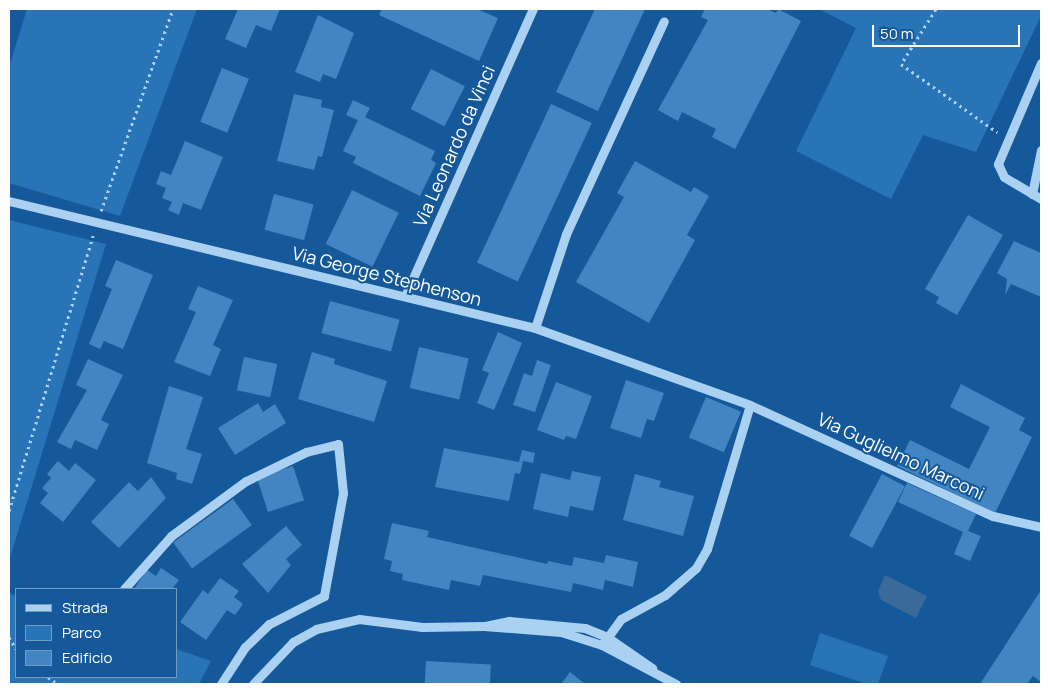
<!DOCTYPE html>
<style>
body{margin:0}
#map{position:relative;width:1050px;height:693px;overflow:hidden;background:#16599a;font-family:Manrope,sans-serif}
div>[style]{position:absolute}
[style*='--x']{left:calc(var(--x)*1px);top:calc(var(--y)*1px);width:calc(var(--w)*1px);rotate:calc(var(--a)*1deg)}
.green>*{inset:0;background:#2973b7}
.water>*{inset:0;background:#3a6a98}
.building>*{inset:0;background:#4385c2;transform-origin:0 0}
.path>*{height:3px;margin-top:-1.5px;transform-origin:0;background:repeating-linear-gradient(90deg,#aad0f2 0 2.5px,transparent 0 6.5px)}
.minor>*{height:9px;margin:-4.5px;padding:0 4.5px;transform-origin:4.5px;border-radius:4.5px;background:#aad0f2}
span{translate:-50% -50%;white-space:nowrap;text-align:center;line-height:1.15;-webkit-text-stroke:4px #16599a;paint-order:stroke}
.street-label{font-size:18px;color:#fff}
.frame{position:absolute;inset:0;border:10px solid #fff;pointer-events:none}
.legend{position:absolute;left:15px;top:588px;width:162px;height:90px;box-sizing:border-box;background:#16599a;border:1px solid #739bc2;margin:0;padding:6px 9px;list-style:none;font-size:15px;color:#fff}
.legend li{display:flex;align-items:center;gap:10px;height:25px}
.legend b{width:25px;border:1px solid #739bc2}
.scale{position:absolute;left:872px;top:25px;width:148px;height:22px;box-sizing:border-box;border:2px solid #fff;border-top:0;padding-left:6px;font-size:15px;line-height:18px;white-space:nowrap;color:#fff;-webkit-text-stroke:4px #16599a;paint-order:stroke}
</style>
<div id="map">
<div class="green">
<i style="clip-path:polygon(27px 9px,197px 9px,120px 216px,9px 183px,9px 67px)"></i>
<i style="clip-path:polygon(819px 9px,1041px 9px,1041px 16px,976px 152px,923px 135px,891px 199px,796px 151px,856px 28px)"></i>
<i style="clip-path:polygon(9px 220px,106px 244px,9px 561px)"></i>
<i style="clip-path:polygon(9px 593px,16px 596px,16px 677px,176px 677px,176px 649px,211px 661px,199px 684px,9px 684px)"></i>
<i style="clip-path:polygon(820px 633px,888px 656px,878px 684px,867px 684px,810px 665px)"></i>
</div>
<div class="water">
<i style="clip-path:polygon(885px 575px,927px 596px,916px 618px,881px 600px,878px 591px)"></i>
</div>
<div class="building">
<i style="clip-path:polygon(238px 9px,280px 9px,271px 31px,256px 25px,246px 48px,225px 39px)"></i>
<i style="clip-path:polygon(382px 9px,477px 9px,498px 18px,479px 61px,379px 15px)"></i>
<i style="clip-path:polygon(595px 9px,645px 9px,598px 111px,556px 92px)"></i>
<i style="clip-path:polygon(705px 9px,767px 9px,776px 13px,778px 9px,801px 21px,735px 149px,712px 137px,716px 129px,682px 112px,678px 121px,658px 110px,708px 20px,701px 17px)"></i>
<i style="clip-path:polygon(318px 15px,354px 33px,336px 79px,323px 74px,320px 82px,295px 72px)"></i>
<i style="left:222px;top:68px;width:29px;height:58px;rotate:22deg"></i>
<i style="left:431px;top:69px;width:38px;height:45px;rotate:27deg"></i>
<i style="clip-path:polygon(294px 94px,322px 100px,321px 107px,334px 110px,322px 157px,318px 156px,314px 170px,277px 161px)"></i>
<i style="clip-path:polygon(353px 100px,370px 108px,365px 117px,435px 151px,431px 160px,436px 163px,420px 196px,353px 163px,356px 157px,343px 151px,358px 120px,346px 115px)"></i>
<i style="left:551px;top:104px;width:45px;height:175px;rotate:25deg"></i>
<i style="clip-path:polygon(185px 141px,223px 157px,201px 210px,183px 203px,179px 215px,168px 210px,172px 202px,162px 198px,166px 188px,156px 184px,161px 171px,171px 175px)"></i>
<i style="clip-path:polygon(635px 161px,691px 192px,694px 187px,709px 196px,687px 235px,695px 240px,649px 323px,576px 282px,624px 197px,617px 193px)"></i>
<i style="left:352px;top:190px;width:52px;height:60px;rotate:26deg"></i>
<i style="left:274px;top:194px;width:41px;height:37px;rotate:15deg"></i>
<i style="clip-path:polygon(968px 215px,1003px 235px,957px 315px,936px 303px,939px 297px,925px 289px)"></i>
<i style="clip-path:polygon(1014px 241px,1041px 253px,1041px 297px,1011px 284px,1005px 295px,1007px 279px,997px 273px)"></i>
<i style="clip-path:polygon(116px 260px,153px 275px,123px 349px,104px 341px,100px 349px,89px 344px,112px 289px,105px 286px)"></i>
<i style="clip-path:polygon(198px 286px,233px 300px,213px 345px,221px 349px,210px 376px,174px 362px,196px 312px,188px 309px)"></i>
<i style="left:330px;top:301px;width:72px;height:33px;rotate:15deg"></i>
<i style="clip-path:polygon(498px 332px,522px 343px,494px 410px,477px 403px,489px 373px,482px 370px)"></i>
<i style="left:419px;top:347px;width:51px;height:42px;rotate:13deg"></i>
<i style="clip-path:polygon(312px 352px,335px 359px,334px 364px,387px 381px,374px 422px,298px 399px)"></i>
<i style="left:244px;top:357px;width:34px;height:34px;rotate:12deg"></i>
<i style="clip-path:polygon(88px 359px,123px 375px,101px 420px,109px 424px,97px 450px,75px 440px,71px 449px,57px 442px,87px 390px,76px 385px)"></i>
<i style="clip-path:polygon(537px 360px,551px 365px,535px 412px,513px 405px,524px 373px,532px 376px)"></i>
<i style="clip-path:polygon(626px 380px,664px 393px,654px 421px,647px 419px,641px 438px,610px 428px)"></i>
<i style="clip-path:polygon(556px 382px,592px 396px,576px 439px,566px 436px,564px 440px,537px 430px)"></i>
<i style="clip-path:polygon(961px 384px,1025px 418px,1019px 430px,1032px 437px,995px 513px,897px 466px,910px 440px,969px 469px,990px 427px,950px 407px)"></i>
<i style="clip-path:polygon(169px 386px,203px 397px,186px 449px,202px 454px,192px 484px,176px 479px,177px 473px,147px 463px)"></i>
<i style="left:706px;top:397px;width:38px;height:44px;rotate:23deg"></i>
<i style="clip-path:polygon(258px 403px,263px 412px,275px 404px,286px 423px,235px 455px,218px 428px)"></i>
<i style="clip-path:polygon(444px 448px,519px 462px,522px 450px,535px 453px,533px 463px,523px 461px,520px 474px,515px 473px,509px 501px,435px 487px)"></i>
<i style="clip-path:polygon(58px 461px,69px 471px,75px 463px,96px 480px,63px 522px,40px 503px,48px 493px,42px 488px,51px 478px,47px 474px)"></i>
<i style="left:293px;top:466px;width:36px;height:38px;rotate:72deg"></i>
<i style="clip-path:polygon(572px 471px,601px 477px,593px 511px,570px 506px,568px 517px,533px 509px,541px 473px,570px 480px)"></i>
<i style="clip-path:polygon(635px 474px,661px 481px,659px 487px,694px 496px,683px 536px,623px 520px)"></i>
<i style="left:882px;top:474px;width:26px;height:70px;rotate:28deg"></i>
<i style="clip-path:polygon(151px 477px,166px 498px,119px 548px,91px 522px,129px 482px,138px 491px)"></i>
<i style="clip-path:polygon(907px 483px,976px 514px,968px 531px,981px 536px,970px 561px,954px 554px,963px 532px,898px 502px)"></i>
<i style="left:233px;top:499px;width:32px;height:74px;rotate:54deg"></i>
<i style="clip-path:polygon(392px 523px,429px 531px,427px 537px,547px 564px,548px 561px,572px 566px,574px 557px,604px 563px,606px 555px,638px 562px,633px 587px,605px 580px,603px 590px,573px 583px,571px 592px,483px 575px,480px 586px,451px 580px,449px 590px,402px 580px,403px 574px,390px 571px,392px 561px,384px 559px)"></i>
<i style="clip-path:polygon(286px 526px,302px 545px,286px 559px,291px 565px,268px 593px,242px 564px)"></i>
<i style="clip-path:polygon(161px 568px,179px 580px,172px 589px,134px 589px,147px 570px,156px 576px)"></i>
<i style="clip-path:polygon(220px 578px,239px 591px,234px 597px,243px 604px,235px 615px,227px 610px,206px 640px,180px 622px,203px 590px,208px 594px)"></i>
<i style="clip-path:polygon(1041px 590px,1041px 682px,1033px 676px,1027px 684px,980px 684px)"></i>
<i style="left:426px;top:661px;width:65px;height:23px;rotate:3deg"></i>
<i style="clip-path:polygon(570px 672px,585px 684px,561px 684px)"></i>
</div>
<div class="path">
<i style="--x:936;--y:9;--w:65;--a:122.5"></i>
<i style="--x:901;--y:64;--w:118;--a:35.3"></i>
<i style="--x:101;--y:211;--w:214;--a:-70.4"></i>
<i style="--x:9;--y:511;--w:288;--a:-73"></i>
<i style="--x:9;--y:637;--w:14;--a:60"></i>
<i style="--x:48;--y:677;--w:12;--a:35"></i>
</div>
<div class="minor">
<i style="--x:1041;--y:63;--w:110;--a:113.1"></i>
<i style="--x:998;--y:164;--w:14;--a:65"></i>
<i style="--x:1004;--y:177;--w:43;--a:30.7"></i>
<i style="--x:1032;--y:194;--w:45;--a:-78.4"></i>
<i style="--x:9;--y:201;--w:541;--a:13.57"></i>
<i style="--x:535;--y:328;--w:228;--a:19.7"></i>
<i style="--x:750;--y:405;--w:267;--a:24.6"></i>
<i style="--x:993;--y:516;--w:49;--a:12.9"></i>
<i style="--x:405;--y:296;--w:314;--a:-66"></i>
<i style="--x:535;--y:328;--w:99;--a:-71.7"></i>
<i style="--x:566;--y:234;--w:234;--a:-65.3"></i>
<i style="--x:124;--y:589;--w:71;--a:-48.4"></i>
<i style="--x:171;--y:536;--w:93;--a:-36.3"></i>
<i style="--x:246;--y:481;--w:67;--a:-25.8"></i>
<i style="--x:306;--y:452;--w:33;--a:-14"></i>
<i style="--x:338;--y:444;--w:49;--a:84.2"></i>
<i style="--x:343;--y:493;--w:105;--a:100.5"></i>
<i style="--x:324;--y:596;--w:62;--a:153"></i>
<i style="--x:269;--y:624;--w:33;--a:136"></i>
<i style="--x:245;--y:647;--w:44;--a:123"></i>
<i style="--x:485;--y:626;--w:25;--a:-12"></i>
<i style="--x:509;--y:621;--w:76;--a:5.3"></i>
<i style="--x:585;--y:628;--w:24;--a:22"></i>
<i style="--x:607;--y:637;--w:55;--a:34.6"></i>
<i style="--x:602;--y:645;--w:32;--a:-54"></i>
<i style="--x:621;--y:619;--w:50;--a:-28.6"></i>
<i style="--x:665;--y:595;--w:41;--a:-41.1"></i>
<i style="--x:696;--y:568;--w:22;--a:-60"></i>
<i style="--x:707;--y:549;--w:150;--a:-73.4"></i>
<i style="--x:253;--y:684;--w:58;--a:-46.4"></i>
<i style="--x:293;--y:642;--w:26;--a:-29"></i>
<i style="--x:316;--y:629;--w:44;--a:-13.1"></i>
<i style="--x:359;--y:619;--w:64;--a:7.2"></i>
<i style="--x:422;--y:627;--w:62;--a:-0.9"></i>
<i style="--x:484;--y:626;--w:77;--a:4.5"></i>
<i style="--x:561;--y:632;--w:43;--a:17.6"></i>
<i style="--x:602;--y:645;--w:84;--a:27.8"></i>
</div>
<div class="street-label">
<span style="left:454px;top:146px;rotate:-66deg">Via Leonardo da Vinci</span>
<span style="left:387px;top:276px;rotate:14deg">Via George Stephenson</span>
<span style="left:901px;top:456px;rotate:25deg">Via Guglielmo Marconi</span>
</div>
<div class="frame"></div>
<ul class="legend">
<li><b style="height:6px;background:#aad0f2"></b>Strada</li>
<li><b style="height:14px;background:#2973b7"></b>Parco</li>
<li><b style="height:14px;background:#4385c2"></b>Edificio</li>
</ul>
<div class="scale">50 m</div>
</div>
